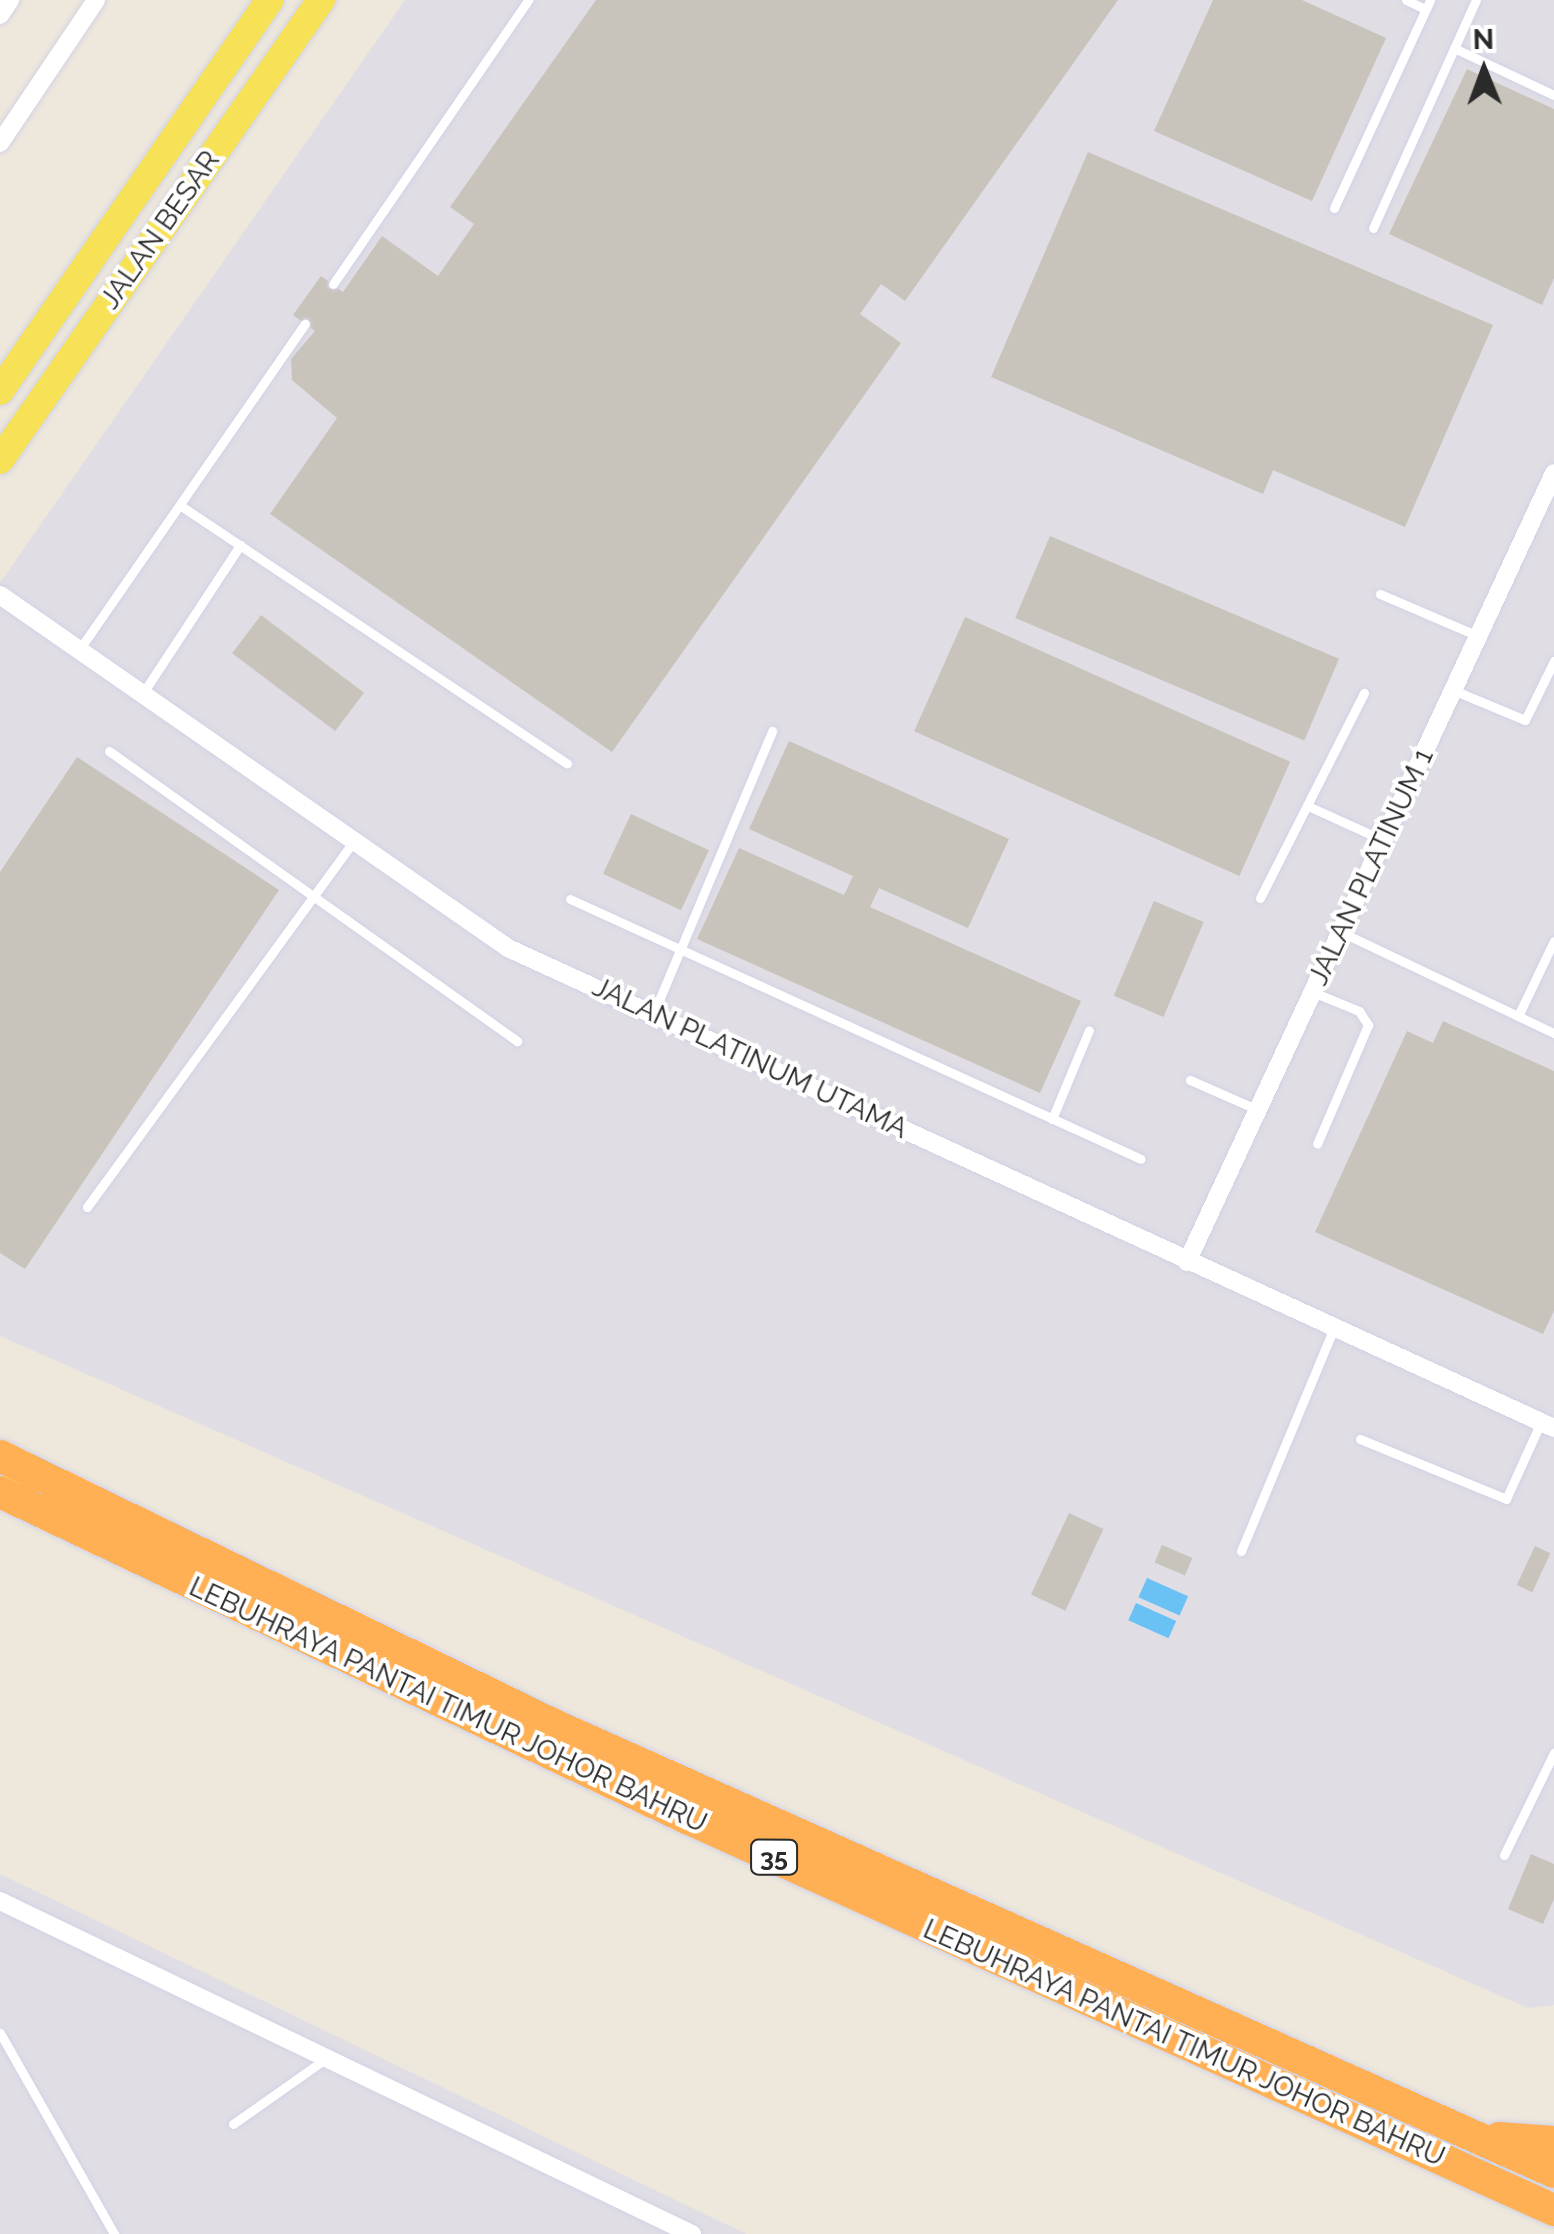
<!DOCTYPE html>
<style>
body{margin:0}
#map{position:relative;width:1554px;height:2234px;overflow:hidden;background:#ede7dc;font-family:Raleway,sans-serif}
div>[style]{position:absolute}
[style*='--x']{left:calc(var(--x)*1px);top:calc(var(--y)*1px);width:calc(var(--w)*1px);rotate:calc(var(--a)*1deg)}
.industrial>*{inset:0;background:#e0dde5}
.water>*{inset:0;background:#6ac1f4;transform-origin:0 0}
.building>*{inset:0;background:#c8c4bb;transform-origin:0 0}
.roads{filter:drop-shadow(0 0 2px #d1d3e4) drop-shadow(0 0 2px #d1d3e4)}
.lane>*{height:9px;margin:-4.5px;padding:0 4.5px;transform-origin:4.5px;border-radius:4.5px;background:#fff}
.street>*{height:18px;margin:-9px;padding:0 9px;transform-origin:9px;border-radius:9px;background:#fff}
.primary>*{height:28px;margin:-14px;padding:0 14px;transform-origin:14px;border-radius:14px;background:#f7e257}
.highway>*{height:32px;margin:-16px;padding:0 16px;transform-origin:16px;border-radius:16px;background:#ffb055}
span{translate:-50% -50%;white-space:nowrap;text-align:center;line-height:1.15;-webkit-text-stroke:8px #fff;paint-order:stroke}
.shield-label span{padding:2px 8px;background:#fff;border:2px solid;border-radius:8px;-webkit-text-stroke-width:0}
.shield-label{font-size:25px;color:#2a2a2a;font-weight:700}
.street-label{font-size:28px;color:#2a2a2a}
.north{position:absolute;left:1434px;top:20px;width:100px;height:100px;-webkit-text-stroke:8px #fff;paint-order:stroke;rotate:359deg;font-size:28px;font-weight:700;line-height:40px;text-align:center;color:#2a2a2a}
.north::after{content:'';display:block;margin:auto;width:35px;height:45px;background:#2a2a2a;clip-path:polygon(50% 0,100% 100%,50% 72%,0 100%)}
</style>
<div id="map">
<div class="industrial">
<i style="clip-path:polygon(405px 0,1554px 0,1554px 2005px,1528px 2008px,0 1336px,0 583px)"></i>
<i style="clip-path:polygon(0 1874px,746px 2234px,0 2234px)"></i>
</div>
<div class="water">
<i style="left:1147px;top:1578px;width:45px;height:21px;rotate:24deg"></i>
<i style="left:1136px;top:1603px;width:44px;height:19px;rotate:24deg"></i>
</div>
<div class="building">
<i style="clip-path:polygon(596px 0,1118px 0,905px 301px,881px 284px,860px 314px,901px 343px,612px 752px,270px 514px,337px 418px,292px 380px,291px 359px,315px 331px,293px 315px,321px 276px,343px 292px,382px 236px,438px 276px,474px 224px,450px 207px)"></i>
<i style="clip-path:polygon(1213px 0,1302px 0,1386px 38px,1312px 201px,1154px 131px)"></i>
<i style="clip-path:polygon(1467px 69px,1554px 109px,1554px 278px,1542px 305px,1389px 234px)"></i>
<i style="clip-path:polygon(1088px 152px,1493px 325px,1405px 527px,1273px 470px,1263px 494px,991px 377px)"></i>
<i style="left:1050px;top:536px;width:314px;height:89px;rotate:23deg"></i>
<i style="left:261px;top:615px;width:129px;height:48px;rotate:37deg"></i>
<i style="left:965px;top:617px;width:356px;height:125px;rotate:24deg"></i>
<i style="clip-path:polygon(789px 741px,1009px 839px,968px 928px,879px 888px,870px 907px,1081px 1001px,1040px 1093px,697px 939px,739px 848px,844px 895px,853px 876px,749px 829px)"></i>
<i style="clip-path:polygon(77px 757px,279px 890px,25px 1269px,0 1253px,0 872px)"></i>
<i style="left:631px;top:814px;width:86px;height:66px;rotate:25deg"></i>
<i style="left:1154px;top:901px;width:54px;height:103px;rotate:23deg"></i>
<i style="clip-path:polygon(1443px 1021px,1554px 1071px,1554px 1311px,1543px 1334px,1315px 1232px,1407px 1031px,1433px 1043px)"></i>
<i style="left:1069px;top:1513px;width:38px;height:90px;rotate:25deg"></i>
<i style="left:1162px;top:1545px;width:33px;height:19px;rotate:23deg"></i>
<i style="left:1535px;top:1546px;width:17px;height:43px;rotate:25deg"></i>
<i style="clip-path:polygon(1531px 1854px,1554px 1864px,1554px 1899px,1543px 1924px,1508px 1909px)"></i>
</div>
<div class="roads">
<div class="lane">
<i style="--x:1406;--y:0;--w:21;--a:25"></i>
<i style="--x:1454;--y:48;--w:110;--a:25.2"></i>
<i style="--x:1334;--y:208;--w:229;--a:-65.2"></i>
<i style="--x:1373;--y:228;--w:250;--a:-65.7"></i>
<i style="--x:333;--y:284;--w:345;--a:-55.5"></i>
<i style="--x:181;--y:506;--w:464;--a:33.7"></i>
<i style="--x:1380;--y:594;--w:107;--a:23.2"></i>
<i style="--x:79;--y:650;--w:397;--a:-55.3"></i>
<i style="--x:1453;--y:690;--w:78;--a:22.6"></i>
<i style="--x:1525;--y:720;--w:66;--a:-63.8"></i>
<i style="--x:141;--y:696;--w:181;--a:-56.7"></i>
<i style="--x:109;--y:751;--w:501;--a:35.4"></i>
<i style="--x:1308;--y:806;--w:82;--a:24.4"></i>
<i style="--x:1260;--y:898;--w:230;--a:-63.1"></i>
<i style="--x:570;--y:899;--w:627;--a:24.48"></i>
<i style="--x:1341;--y:932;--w:236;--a:25.4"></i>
<i style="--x:1313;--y:992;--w:50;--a:22.4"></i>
<i style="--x:1359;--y:1011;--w:17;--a:57"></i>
<i style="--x:1368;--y:1025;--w:129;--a:113.2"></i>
<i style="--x:654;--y:1012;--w:305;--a:-67.2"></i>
<i style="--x:1518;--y:1016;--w:83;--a:-64.4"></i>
<i style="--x:1190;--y:1080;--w:74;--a:23.8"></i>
<i style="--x:1052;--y:1119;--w:96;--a:-67.4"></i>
<i style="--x:87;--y:1207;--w:449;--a:-53.9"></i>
<i style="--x:1360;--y:1439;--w:158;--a:22.3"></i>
<i style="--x:1506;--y:1499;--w:85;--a:-65.6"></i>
<i style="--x:1241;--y:1551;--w:242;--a:-67.4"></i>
<i style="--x:1504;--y:1855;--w:114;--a:-63.9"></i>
<i style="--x:0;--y:2033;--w:231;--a:60.4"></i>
<i style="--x:233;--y:2124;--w:113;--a:-35.2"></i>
</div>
<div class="street">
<i style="--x:0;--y:15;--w:18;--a:-56"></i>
<i style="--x:0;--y:143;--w:172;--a:-56.1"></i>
<i style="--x:0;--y:595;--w:619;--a:34.79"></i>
<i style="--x:508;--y:948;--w:1151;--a:24.65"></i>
<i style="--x:1187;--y:1262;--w:870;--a:-65.05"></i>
<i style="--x:0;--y:1901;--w:768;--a:25.7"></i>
</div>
<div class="primary">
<i style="--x:0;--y:391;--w:475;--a:-55.4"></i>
<i style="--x:0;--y:460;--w:561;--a:-55.09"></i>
</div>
<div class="highway">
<i style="--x:0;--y:1456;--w:616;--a:25.9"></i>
<i style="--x:554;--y:1725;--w:1095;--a:24.08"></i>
<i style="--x:0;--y:1492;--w:760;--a:25.39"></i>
<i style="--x:687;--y:1818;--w:952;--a:24.33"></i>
<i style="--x:1499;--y:2138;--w:55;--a:4.2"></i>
</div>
</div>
<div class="shield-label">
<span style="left:774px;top:1857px">35</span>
</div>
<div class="street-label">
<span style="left:160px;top:230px;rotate:-55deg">JALAN BESAR</span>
<span style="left:1371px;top:867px;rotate:-65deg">JALAN PLATINUM 1</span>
<span style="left:750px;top:1058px;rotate:25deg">JALAN PLATINUM UTAMA</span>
<span style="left:448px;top:1705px;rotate:25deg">LEBUHRAYA PANTAI TIMUR JOHOR BAHRU</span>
<span style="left:1184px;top:2043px;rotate:24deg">LEBUHRAYA PANTAI TIMUR JOHOR BAHRU</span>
</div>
<div class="north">N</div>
</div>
